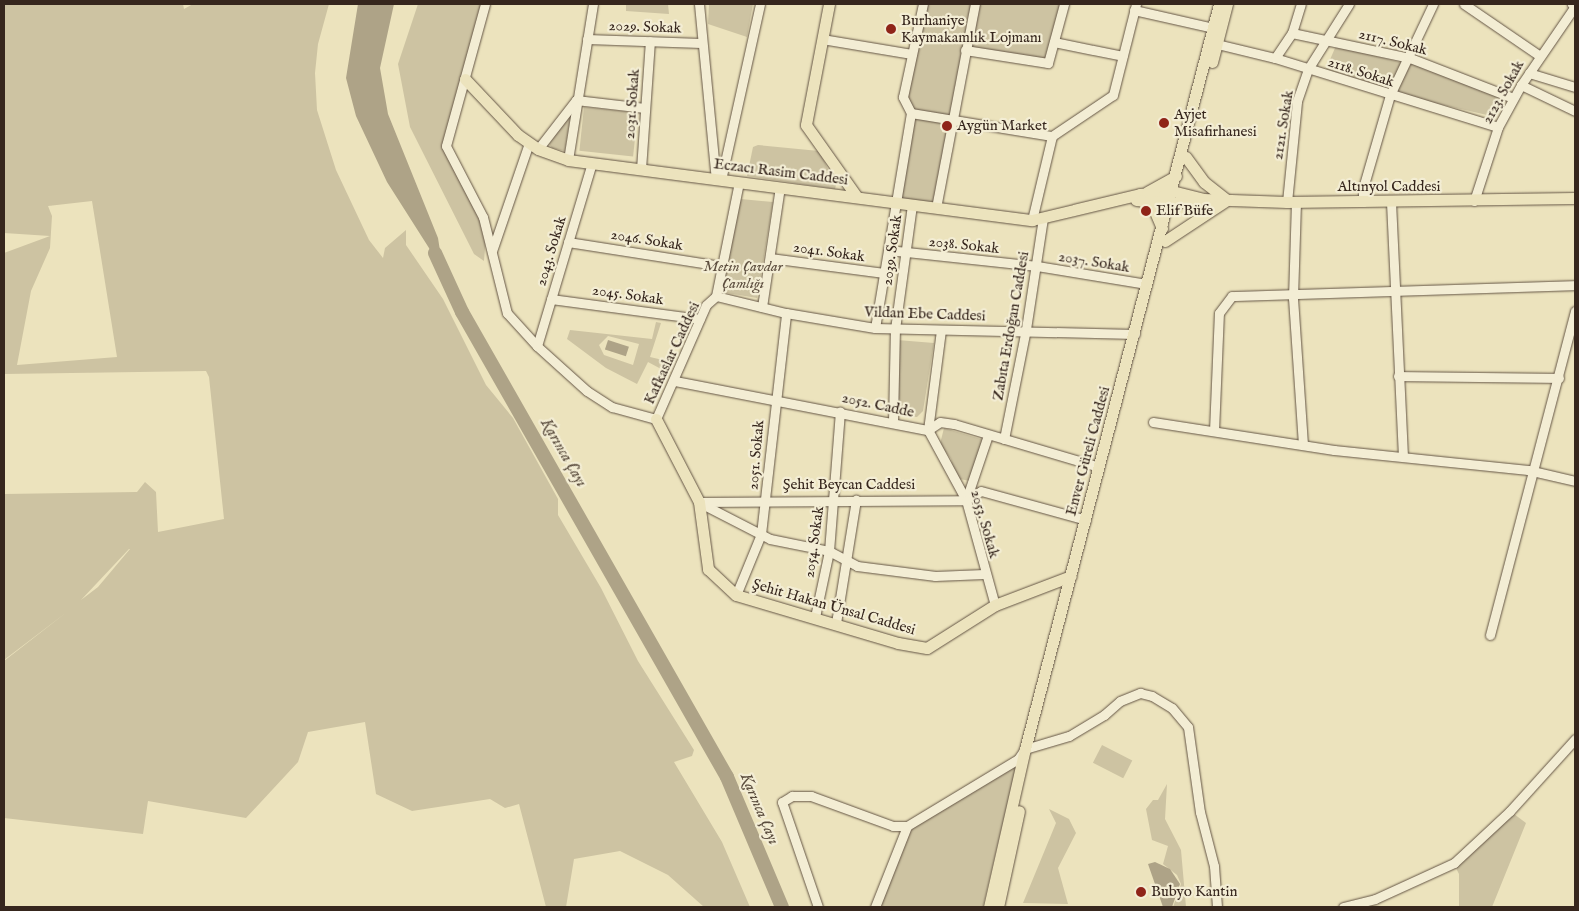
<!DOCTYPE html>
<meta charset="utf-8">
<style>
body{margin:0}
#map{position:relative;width:1579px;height:911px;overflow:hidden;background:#ece3bd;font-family:"IM FELL English",serif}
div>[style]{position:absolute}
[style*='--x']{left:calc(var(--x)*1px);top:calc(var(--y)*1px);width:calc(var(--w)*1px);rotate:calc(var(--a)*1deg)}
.green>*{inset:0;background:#cdc3a2;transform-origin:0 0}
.water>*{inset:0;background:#aea387;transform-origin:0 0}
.river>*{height:14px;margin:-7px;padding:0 7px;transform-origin:7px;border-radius:7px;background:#aea387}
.roads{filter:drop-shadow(0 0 1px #645545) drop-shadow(0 0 1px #645545)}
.minor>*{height:9px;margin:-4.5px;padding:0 4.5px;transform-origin:4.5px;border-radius:4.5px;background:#f3edd4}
.major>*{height:11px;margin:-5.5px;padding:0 5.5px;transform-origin:5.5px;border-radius:5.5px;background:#ece3bd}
.dots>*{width:14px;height:14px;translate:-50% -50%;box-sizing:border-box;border:2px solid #f3edd4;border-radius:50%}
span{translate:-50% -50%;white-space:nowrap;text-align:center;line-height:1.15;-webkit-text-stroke:4.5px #f3edd4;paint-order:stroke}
.poi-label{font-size:15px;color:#36261d}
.left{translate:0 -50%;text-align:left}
.street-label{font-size:15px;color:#36261d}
.park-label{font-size:15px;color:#5c4d3e;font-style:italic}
.water-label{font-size:16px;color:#5a4c3d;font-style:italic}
.frame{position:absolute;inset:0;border:5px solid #36261d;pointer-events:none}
</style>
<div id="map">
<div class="green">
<i style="clip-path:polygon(evenodd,4px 4px,183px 4px,184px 9px,193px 4px,329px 4px,318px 44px,315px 73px,317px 110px,336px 170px,369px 240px,383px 258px,385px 248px,406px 230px,406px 245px,443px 299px,486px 385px,513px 418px,558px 499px,558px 515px,601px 588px,638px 661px,694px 750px,692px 756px,674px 762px,722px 842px,750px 907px,704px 907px,668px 875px,620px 851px,574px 859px,566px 907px,546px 907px,519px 804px,505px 808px,490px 799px,412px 811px,376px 794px,365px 722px,308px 732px,298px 762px,246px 818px,148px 801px,143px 834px,4px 818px,4px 661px,67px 612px,4px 660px,4px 494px,137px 492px,145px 482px,156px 492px,158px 532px,224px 519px,209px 377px,206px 371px,4px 374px,4px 253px,50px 236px,4px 233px,4px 4px,92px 201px,117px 357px,17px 365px,31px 291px,50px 248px,52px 216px,48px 206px,92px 201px,4px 4px,130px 549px,98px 587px,81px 600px,129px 549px,130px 549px)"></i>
<i style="clip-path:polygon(418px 4px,486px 4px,445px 149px,487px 224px,484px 261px,474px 254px,410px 127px,398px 64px)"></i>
<i style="clip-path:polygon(626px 4px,668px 4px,669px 14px,626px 11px)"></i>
<i style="clip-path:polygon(709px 4px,753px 4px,747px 37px,708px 24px)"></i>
<i style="clip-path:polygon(923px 4px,1064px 5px,1050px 61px,965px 50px,953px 120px,944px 119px,942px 132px,950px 134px,936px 208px,895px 203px,911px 113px,903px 97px)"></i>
<i style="clip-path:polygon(1338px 46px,1399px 62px,1401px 65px,1388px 90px,1326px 69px,1335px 48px)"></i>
<i style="clip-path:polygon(1411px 63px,1500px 97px,1503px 102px,1496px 117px,1399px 95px,1396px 92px)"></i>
<i style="left:584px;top:107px;width:54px;height:44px;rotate:6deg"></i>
<i style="clip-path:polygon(571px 112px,565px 151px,552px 148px,549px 144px)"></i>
<i style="clip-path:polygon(758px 145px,819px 151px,836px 185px,835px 189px,747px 176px,753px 147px)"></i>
<i style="clip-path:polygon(741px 199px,773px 202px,757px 298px,721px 292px)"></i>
<i style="clip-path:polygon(evenodd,656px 322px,661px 323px,650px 357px,667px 361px,663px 370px,648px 362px,637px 384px,606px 368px,567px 339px,570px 330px,652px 339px,656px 322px,608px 336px,639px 344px,633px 365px,604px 355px,599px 345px,608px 336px)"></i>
<i style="clip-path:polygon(897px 340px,934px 343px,923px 411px,917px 417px,897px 415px)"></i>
<i style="clip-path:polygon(944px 428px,984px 440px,970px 481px,955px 478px,951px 459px,940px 444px)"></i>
<i style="left:1102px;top:745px;width:34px;height:20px;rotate:27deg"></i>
<i style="clip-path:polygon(1017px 763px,983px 907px,876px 907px,907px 826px)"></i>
<i style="clip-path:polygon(1167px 784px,1165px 819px,1181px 850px,1186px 907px,1173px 907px,1181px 884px,1177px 875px,1163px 864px,1168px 846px,1152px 840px,1146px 809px,1153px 800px,1158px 800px)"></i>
<i style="clip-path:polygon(1049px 809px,1069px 819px,1076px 833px,1058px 868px,1068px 904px,1023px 903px,1056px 823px)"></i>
<i style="clip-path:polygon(1510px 811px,1526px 823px,1492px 907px,1459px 907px,1459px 874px,1454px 864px)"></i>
</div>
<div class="water">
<i style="clip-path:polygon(358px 4px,394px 4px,380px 68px,388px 114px,438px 238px,443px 270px,387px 182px,356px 116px,346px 78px)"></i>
<i style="left:608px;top:340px;width:22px;height:10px;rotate:18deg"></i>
<i style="clip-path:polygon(1155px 862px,1170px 869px,1180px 884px,1172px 907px,1163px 907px,1148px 864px)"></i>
</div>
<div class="river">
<i style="--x:435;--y:253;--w:65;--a:65.4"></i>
<i style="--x:462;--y:312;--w:535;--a:60.32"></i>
<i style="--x:727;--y:777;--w:141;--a:67.1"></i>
</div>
<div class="roads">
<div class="minor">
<i style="--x:485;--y:4;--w:147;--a:105.4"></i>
<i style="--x:446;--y:146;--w:80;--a:62.5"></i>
<i style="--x:483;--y:217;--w:99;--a:76"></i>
<i style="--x:507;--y:313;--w:45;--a:47.7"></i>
<i style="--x:537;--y:346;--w:67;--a:42"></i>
<i style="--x:587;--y:391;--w:30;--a:33"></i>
<i style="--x:612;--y:407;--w:46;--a:15.3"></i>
<i style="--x:656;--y:419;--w:124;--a:-66.3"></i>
<i style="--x:706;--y:305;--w:13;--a:-42"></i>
<i style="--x:716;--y:296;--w:116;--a:-78.6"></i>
<i style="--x:699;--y:4;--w:176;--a:84.5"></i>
<i style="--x:1464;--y:4;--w:92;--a:34.4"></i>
<i style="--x:1134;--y:10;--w:81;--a:12.8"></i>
<i style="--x:1292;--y:33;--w:30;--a:-73"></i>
<i style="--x:587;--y:39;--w:114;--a:2"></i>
<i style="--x:822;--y:39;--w:91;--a:9.5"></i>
<i style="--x:1054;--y:42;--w:70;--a:11.5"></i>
<i style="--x:1217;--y:44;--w:60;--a:13.6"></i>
<i style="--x:1275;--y:58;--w:233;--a:17.2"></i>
<i style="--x:965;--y:50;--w:84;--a:8.9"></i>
<i style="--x:1048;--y:63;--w:61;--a:-74.8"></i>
<i style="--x:1275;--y:58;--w:30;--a:-56"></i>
<i style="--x:1292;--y:33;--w:121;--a:12"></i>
<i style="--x:1410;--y:58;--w:110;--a:21.2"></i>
<i style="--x:1529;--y:73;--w:48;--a:16.9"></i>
<i style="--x:1521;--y:85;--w:60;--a:25.7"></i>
<i style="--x:911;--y:113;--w:143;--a:9.3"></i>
<i style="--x:1052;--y:136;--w:73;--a:-33.9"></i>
<i style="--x:1113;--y:95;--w:94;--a:-75.8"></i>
<i style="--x:538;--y:149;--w:62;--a:-52.2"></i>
<i style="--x:576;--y:100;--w:69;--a:6.6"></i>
<i style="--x:568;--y:160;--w:158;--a:-80.9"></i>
<i style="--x:641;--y:169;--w:128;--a:-86"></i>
<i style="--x:721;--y:180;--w:180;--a:-77.5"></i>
<i style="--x:1474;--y:201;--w:78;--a:-72"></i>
<i style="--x:1498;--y:127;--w:48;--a:-61.3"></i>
<i style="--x:1521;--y:85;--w:96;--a:-55.6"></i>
<i style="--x:1575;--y:6;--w:4;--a:-146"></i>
<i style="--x:1287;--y:202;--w:101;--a:-84.3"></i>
<i style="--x:1297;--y:101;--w:34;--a:-71"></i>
<i style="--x:1308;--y:69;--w:77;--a:-57.8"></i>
<i style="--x:1296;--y:202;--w:96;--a:91.8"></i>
<i style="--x:1293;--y:298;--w:147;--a:86.1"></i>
<i style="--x:1363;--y:202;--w:14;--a:-90"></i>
<i style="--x:1363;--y:188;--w:97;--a:-73.8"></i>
<i style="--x:1390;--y:95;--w:101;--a:-64.7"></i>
<i style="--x:1391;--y:202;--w:255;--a:87.3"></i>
<i style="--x:936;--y:208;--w:208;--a:-79.2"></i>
<i style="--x:1032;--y:220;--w:86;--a:-76.6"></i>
<i style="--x:568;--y:242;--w:156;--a:8.9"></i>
<i style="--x:888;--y:250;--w:150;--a:6.1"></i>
<i style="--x:1037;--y:266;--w:111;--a:9.3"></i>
<i style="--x:492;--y:251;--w:114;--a:-71.1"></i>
<i style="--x:770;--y:258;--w:115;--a:7.5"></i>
<i style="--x:716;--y:296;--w:72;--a:13.7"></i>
<i style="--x:786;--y:313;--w:90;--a:9.6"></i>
<i style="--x:875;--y:328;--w:260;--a:1.3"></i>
<i style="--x:551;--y:299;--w:150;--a:7.6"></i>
<i style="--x:762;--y:307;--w:121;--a:-81.5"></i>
<i style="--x:875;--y:328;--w:218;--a:-80.5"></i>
<i style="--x:911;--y:113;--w:18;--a:-117"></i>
<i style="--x:903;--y:97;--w:95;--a:-77.9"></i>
<i style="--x:941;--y:330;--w:101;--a:97.4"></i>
<i style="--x:928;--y:430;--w:80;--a:61.5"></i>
<i style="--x:966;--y:500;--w:109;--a:74.6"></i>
<i style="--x:537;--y:346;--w:191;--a:-73.3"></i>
<i style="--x:1398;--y:376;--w:161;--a:0.7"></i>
<i style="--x:675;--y:381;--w:258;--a:11"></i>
<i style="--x:928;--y:430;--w:14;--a:-34"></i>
<i style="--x:940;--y:422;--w:14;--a:8"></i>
<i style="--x:954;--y:424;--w:151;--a:16.5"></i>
<i style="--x:893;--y:422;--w:93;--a:-88.8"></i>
<i style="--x:895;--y:329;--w:125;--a:-82.2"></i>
<i style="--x:1153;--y:422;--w:183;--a:8.8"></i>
<i style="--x:1334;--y:450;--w:195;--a:5.9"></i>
<i style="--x:1528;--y:470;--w:48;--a:13.2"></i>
<i style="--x:1214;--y:431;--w:118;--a:-87.6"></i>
<i style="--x:1219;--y:313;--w:21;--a:-53"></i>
<i style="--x:1232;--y:296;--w:343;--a:-1.8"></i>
<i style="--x:1004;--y:439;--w:112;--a:-78.7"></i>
<i style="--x:1026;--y:329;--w:112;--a:-81.3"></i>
<i style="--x:966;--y:500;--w:69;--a:-71.3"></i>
<i style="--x:699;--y:502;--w:267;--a:-0.4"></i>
<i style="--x:966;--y:500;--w:17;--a:-31"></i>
<i style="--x:981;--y:491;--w:109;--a:15.4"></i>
<i style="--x:702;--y:504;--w:76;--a:27.2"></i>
<i style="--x:770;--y:539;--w:60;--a:11.5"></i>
<i style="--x:829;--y:551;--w:32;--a:28"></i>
<i style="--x:857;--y:566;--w:79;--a:7.3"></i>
<i style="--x:935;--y:576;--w:49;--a:-2.3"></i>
<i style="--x:736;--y:595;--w:66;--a:-67.7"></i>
<i style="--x:761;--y:534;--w:222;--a:-83.5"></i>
<i style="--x:815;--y:617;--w:67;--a:-78"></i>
<i style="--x:829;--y:551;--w:140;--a:-85.5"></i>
<i style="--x:836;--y:623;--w:125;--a:-80.8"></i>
<i style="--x:1490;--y:635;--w:335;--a:-75.3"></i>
<i style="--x:818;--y:907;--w:111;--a:-108.9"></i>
<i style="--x:782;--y:802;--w:12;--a:-31"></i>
<i style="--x:792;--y:796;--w:19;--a:0"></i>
<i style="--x:811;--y:796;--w:87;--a:20.1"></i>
<i style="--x:893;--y:826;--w:14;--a:0"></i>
<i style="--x:875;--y:907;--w:87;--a:-68.4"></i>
<i style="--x:907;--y:826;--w:130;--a:-31.1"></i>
<i style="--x:1018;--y:759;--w:12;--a:-55"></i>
<i style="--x:1025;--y:749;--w:46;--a:-16.5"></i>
<i style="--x:1069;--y:736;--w:41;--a:-31"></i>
<i style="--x:1104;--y:715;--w:21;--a:-41"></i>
<i style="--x:1120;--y:701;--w:22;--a:-22"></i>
<i style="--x:1140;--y:693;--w:12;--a:14"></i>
<i style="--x:1152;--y:696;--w:23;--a:31"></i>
<i style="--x:1172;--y:708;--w:25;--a:50"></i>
<i style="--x:1188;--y:727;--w:86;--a:82"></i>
<i style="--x:1200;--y:812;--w:56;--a:75.5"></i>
<i style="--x:1214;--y:866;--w:41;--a:85.8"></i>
<i style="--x:1343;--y:907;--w:33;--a:-14"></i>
<i style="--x:1375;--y:899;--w:87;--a:-24.5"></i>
<i style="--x:1454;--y:863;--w:76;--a:-42.9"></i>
<i style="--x:1510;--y:811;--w:97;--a:-47.9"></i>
</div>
<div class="major">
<i style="--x:829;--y:4;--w:123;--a:100.8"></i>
<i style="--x:806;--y:125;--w:88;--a:54.7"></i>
<i style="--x:1212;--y:62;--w:60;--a:-75.5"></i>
<i style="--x:465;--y:79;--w:77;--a:46.6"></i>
<i style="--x:518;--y:135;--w:24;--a:35"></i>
<i style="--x:538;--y:149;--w:32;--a:20"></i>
<i style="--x:568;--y:160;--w:468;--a:7.4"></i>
<i style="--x:1032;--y:220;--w:111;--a:-13.5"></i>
<i style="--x:1140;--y:194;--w:32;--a:-5"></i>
<i style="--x:1172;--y:191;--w:32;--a:14"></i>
<i style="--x:1203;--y:199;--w:84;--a:2"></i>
<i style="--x:1287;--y:202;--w:288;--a:-0.8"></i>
<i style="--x:1147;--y:192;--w:33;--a:-29"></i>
<i style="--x:1136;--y:200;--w:38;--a:5"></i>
<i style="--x:1174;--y:203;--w:25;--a:-9"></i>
<i style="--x:1142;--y:201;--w:13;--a:29"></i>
<i style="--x:1153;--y:207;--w:23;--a:67"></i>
<i style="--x:1165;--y:241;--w:74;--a:-33.5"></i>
<i style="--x:1227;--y:200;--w:29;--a:-142"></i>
<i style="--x:1204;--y:182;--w:31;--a:-126"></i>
<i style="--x:656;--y:419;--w:93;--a:62.6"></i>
<i style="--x:699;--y:502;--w:68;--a:82.3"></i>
<i style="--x:708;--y:569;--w:38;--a:43"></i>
<i style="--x:736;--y:595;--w:169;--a:16.5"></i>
<i style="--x:898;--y:643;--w:29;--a:10"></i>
<i style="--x:927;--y:648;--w:80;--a:-32.3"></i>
<i style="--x:995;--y:605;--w:81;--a:-20.9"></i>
<i style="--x:989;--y:907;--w:162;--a:-77.2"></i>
<i style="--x:1025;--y:749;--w:770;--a:-75.4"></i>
<i style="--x:998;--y:907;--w:98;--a:-77.7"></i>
</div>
</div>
<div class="dots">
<i style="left:891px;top:29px;background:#8f2418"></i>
<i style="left:1164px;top:123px;background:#8f2418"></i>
<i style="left:947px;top:126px;background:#8f2418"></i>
<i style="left:1146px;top:211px;background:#8f2418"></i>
<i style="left:1141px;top:892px;background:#8f2418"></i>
</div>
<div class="poi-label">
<span class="left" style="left:901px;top:29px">Burhaniye<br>Kaymakamlık Lojmanı</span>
<span class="left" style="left:1174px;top:123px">Ayjet<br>Misafirhanesi</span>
<span class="left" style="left:957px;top:126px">Aygün Market</span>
<span class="left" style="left:1156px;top:211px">Elif Büfe</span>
<span class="left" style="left:1151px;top:892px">Bubyo Kantin</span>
</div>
<div class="street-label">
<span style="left:645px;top:27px;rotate:2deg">2029. Sokak</span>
<span style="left:1393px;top:42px;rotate:14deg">2117. Sokak</span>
<span style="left:1361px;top:72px;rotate:18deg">2118. Sokak</span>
<span style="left:1503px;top:92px;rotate:-61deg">2123. Sokak</span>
<span style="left:632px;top:104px;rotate:-86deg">2031. Sokak</span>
<span style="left:1283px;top:125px;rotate:-81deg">2121. Sokak</span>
<span style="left:781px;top:172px;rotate:7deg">Eczacı Rasim Caddesi</span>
<span style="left:1389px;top:187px">Altınyol Caddesi</span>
<span style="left:647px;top:240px;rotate:9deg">2046. Sokak</span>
<span style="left:964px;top:245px;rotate:6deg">2038. Sokak</span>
<span style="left:892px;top:250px;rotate:-82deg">2039. Sokak</span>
<span style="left:551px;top:251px;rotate:-73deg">2043. Sokak</span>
<span style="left:829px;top:252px;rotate:8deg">2041. Sokak</span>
<span style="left:1094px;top:262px;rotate:9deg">2037. Sokak</span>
<span style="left:628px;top:295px;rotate:8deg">2045. Sokak</span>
<span style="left:925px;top:314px;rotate:2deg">Vildan Ebe Caddesi</span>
<span style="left:1011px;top:326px;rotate:-80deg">Zabıta Erdoğan Caddesi</span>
<span style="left:672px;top:353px;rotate:-65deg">Kafkaslar Caddesi</span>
<span style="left:878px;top:405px;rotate:12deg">2052. Cadde</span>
<span style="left:1088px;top:451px;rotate:-75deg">Enver Güreli Caddesi</span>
<span style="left:756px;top:455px;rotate:-85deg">2051. Sokak</span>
<span style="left:849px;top:485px">Şehit Beycan Caddesi</span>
<span style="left:985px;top:524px;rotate:74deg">2053. Sokak</span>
<span style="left:814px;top:542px;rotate:-82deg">2054. Sokak</span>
<span style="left:834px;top:607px;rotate:16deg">Şehit Hakan Ünsal Caddesi</span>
</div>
<div class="park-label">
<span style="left:743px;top:275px">Metin Çavdar<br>Çamlığı</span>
</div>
<div class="water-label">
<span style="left:563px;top:453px;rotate:60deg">Karınca Çayı</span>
<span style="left:759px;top:809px;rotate:67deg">Karınca Çayı</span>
</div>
<div class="frame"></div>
</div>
